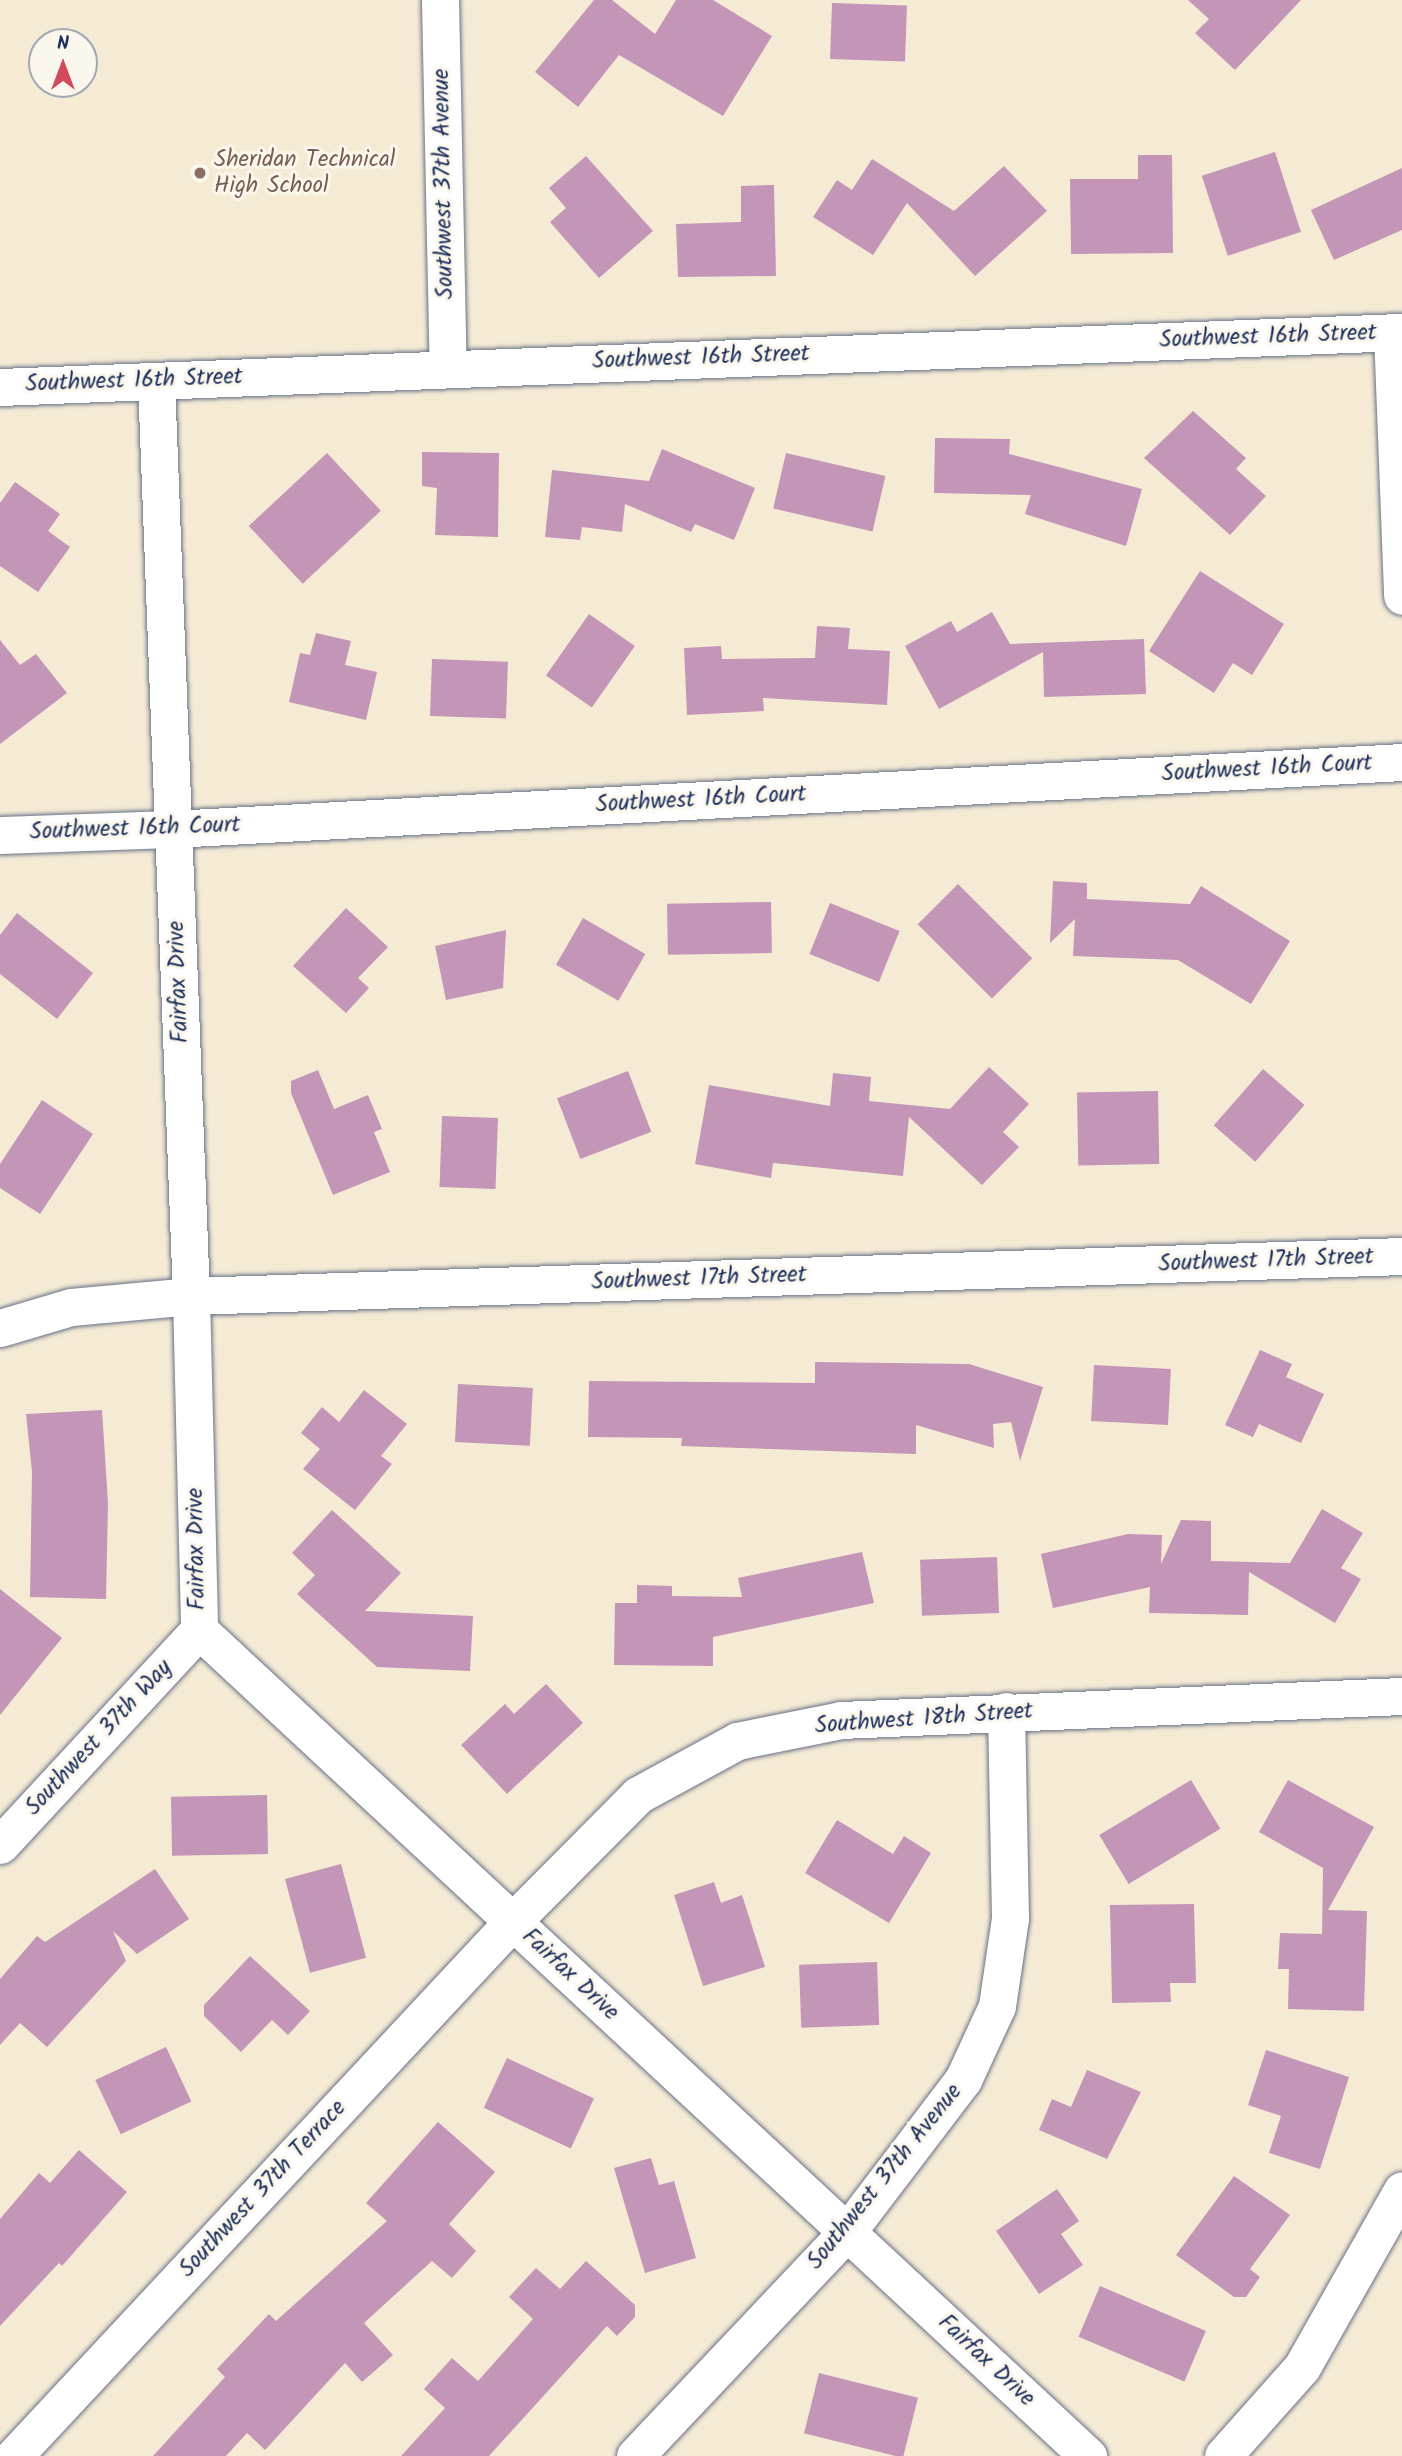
<!DOCTYPE html>
<style>
body{margin:0}
#map{position:relative;width:1402px;height:2456px;overflow:hidden;background:#f5ebd5;font-family:Kalam,sans-serif}
div>[style]{position:absolute}
[style*='--x']{left:calc(var(--x)*1px);top:calc(var(--y)*1px);width:calc(var(--w)*1px);rotate:calc(var(--a)*1deg)}
.building>*{inset:0;background:#c395b6;transform-origin:0 0}
.roads{filter:drop-shadow(0 0 2px #677188) drop-shadow(0 0 2px #677188)}
.minor>*{height:37px;margin:-18.5px;padding:0 18.5px;transform-origin:18.5px;border-radius:18.5px;background:#fff}
.dots>*{width:19px;height:19px;translate:-50% -50%;box-sizing:border-box;border:4px solid #fbf7ec;border-radius:50%}
span{translate:-50% -50%;white-space:nowrap;text-align:center;line-height:1.15;-webkit-text-stroke:6px #fbf7ec;paint-order:stroke}
.education-label{font-size:23px;color:#785e54}
.left{translate:0 -50%;text-align:left}
.street-label{font-size:23px;color:#1b2f5e}
.north{position:absolute;left:28px;top:28px;width:70px;height:70px;box-sizing:border-box;background:#fbf7ec;border:2px solid #a1a7b3;border-radius:50%;rotate:0deg;font-size:19px;font-weight:700;line-height:28px;text-align:center;color:#1b2f5e}
.north::after{content:'';display:block;margin:auto;width:24px;height:32px;background:#d1495b;clip-path:polygon(50% 0,100% 100%,50% 72%,0 100%)}
</style>
<div id="map">
<div class="building">
<i style="clip-path:polygon(594px 0,612px 0,655px 34px,676px 0,713px 0,772px 36px,723px 116px,619px 55px,578px 107px,535px 72px)"></i>
<i style="clip-path:polygon(1188px 0,1301px 0,1235px 70px,1195px 33px,1209px 19px)"></i>
<i style="left:832px;top:3px;width:75px;height:56px;rotate:2deg"></i>
<i style="left:1275px;top:152px;width:84px;height:77px;rotate:72deg"></i>
<i style="clip-path:polygon(1138px 155px,1172px 155px,1173px 253px,1071px 254px,1070px 179px,1138px 179px)"></i>
<i style="clip-path:polygon(586px 156px,653px 231px,599px 278px,550px 222px,566px 208px,549px 188px)"></i>
<i style="clip-path:polygon(872px 159px,954px 211px,1004px 166px,1047px 211px,975px 276px,907px 203px,873px 255px,813px 217px,837px 180px,852px 190px)"></i>
<i style="clip-path:polygon(1402px 168px,1402px 230px,1334px 260px,1311px 210px)"></i>
<i style="clip-path:polygon(774px 185px,776px 276px,678px 277px,676px 224px,741px 222px,741px 186px)"></i>
<i style="clip-path:polygon(1193px 411px,1246px 458px,1236px 469px,1266px 496px,1230px 535px,1144px 458px)"></i>
<i style="clip-path:polygon(935px 438px,1010px 439px,1009px 454px,1142px 489px,1126px 546px,1025px 514px,1031px 495px,934px 493px)"></i>
<i style="clip-path:polygon(662px 449px,755px 488px,734px 540px,695px 524px,691px 532px,625px 504px,622px 532px,582px 527px,580px 540px,545px 537px,552px 470px,649px 481px)"></i>
<i style="clip-path:polygon(422px 452px,499px 453px,498px 537px,435px 535px,437px 488px,422px 486px)"></i>
<i style="left:327px;top:453px;width:79px;height:107px;rotate:47deg"></i>
<i style="left:786px;top:453px;width:102px;height:57px;rotate:13deg"></i>
<i style="clip-path:polygon(15px 482px,60px 514px,48px 531px,70px 547px,38px 592px,0 566px,0 503px)"></i>
<i style="clip-path:polygon(1200px 571px,1284px 624px,1252px 675px,1233px 663px,1214px 693px,1149px 651px)"></i>
<i style="clip-path:polygon(992px 612px,1010px 644px,1144px 639px,1146px 694px,1044px 697px,1043px 652px,939px 709px,905px 646px,951px 621px,957px 632px)"></i>
<i style="left:589px;top:614px;width:56px;height:75px;rotate:35deg"></i>
<i style="clip-path:polygon(817px 626px,850px 628px,848px 649px,890px 651px,887px 705px,763px 698px,764px 711px,687px 715px,684px 648px,721px 646px,722px 659px,815px 658px)"></i>
<i style="clip-path:polygon(316px 633px,351px 641px,345px 665px,377px 672px,366px 720px,289px 702px,300px 653px,310px 655px)"></i>
<i style="clip-path:polygon(0 640px,20px 665px,36px 654px,67px 693px,0 744px)"></i>
<i style="left:432px;top:659px;width:76px;height:57px;rotate:2deg"></i>
<i style="clip-path:polygon(1053px 881px,1087px 883px,1087px 899px,1190px 904px,1201px 886px,1290px 941px,1251px 1004px,1178px 960px,1073px 956px,1075px 919px,1050px 943px)"></i>
<i style="left:958px;top:884px;width:105px;height:57px;rotate:45deg"></i>
<i style="left:771px;top:902px;width:51px;height:104px;rotate:89deg"></i>
<i style="left:830px;top:903px;width:75px;height:55px;rotate:22deg"></i>
<i style="clip-path:polygon(346px 908px,388px 947px,358px 978px,369px 988px,346px 1013px,293px 966px)"></i>
<i style="clip-path:polygon(17px 913px,93px 973px,57px 1019px,0 974px,0 935px)"></i>
<i style="left:583px;top:918px;width:72px;height:54px;rotate:30deg"></i>
<i style="clip-path:polygon(506px 930px,503px 988px,446px 1000px,435px 946px)"></i>
<i style="clip-path:polygon(989px 1067px,1029px 1104px,1003px 1132px,1019px 1147px,982px 1185px,909px 1117px,903px 1176px,773px 1163px,771px 1178px,695px 1164px,709px 1085px,830px 1106px,833px 1073px,871px 1077px,869px 1101px,950px 1109px)"></i>
<i style="left:1263px;top:1069px;width:55px;height:75px;rotate:41deg"></i>
<i style="clip-path:polygon(318px 1070px,334px 1109px,368px 1095px,382px 1129px,374px 1132px,390px 1172px,333px 1195px,291px 1093px,291px 1081px)"></i>
<i style="left:628px;top:1071px;width:65px;height:76px;rotate:69deg"></i>
<i style="left:1158px;top:1091px;width:73px;height:81px;rotate:89deg"></i>
<i style="clip-path:polygon(42px 1100px,93px 1134px,40px 1214px,0 1188px,0 1164px)"></i>
<i style="left:442px;top:1116px;width:56px;height:71px;rotate:2deg"></i>
<i style="clip-path:polygon(1260px 1350px,1292px 1364px,1286px 1377px,1324px 1394px,1301px 1443px,1259px 1424px,1253px 1437px,1225px 1425px)"></i>
<i style="clip-path:polygon(815px 1362px,969px 1364px,1043px 1387px,1020px 1461px,1011px 1422px,993px 1424px,994px 1448px,916px 1425px,916px 1454px,681px 1446px,682px 1438px,588px 1437px,589px 1381px,815px 1383px)"></i>
<i style="left:1094px;top:1365px;width:77px;height:56px;rotate:3deg"></i>
<i style="left:458px;top:1384px;width:75px;height:58px;rotate:3deg"></i>
<i style="clip-path:polygon(364px 1390px,407px 1424px,381px 1456px,392px 1464px,355px 1510px,303px 1469px,320px 1449px,301px 1433px,322px 1407px,339px 1422px)"></i>
<i style="clip-path:polygon(102px 1410px,108px 1503px,106px 1599px,30px 1597px,32px 1472px,26px 1414px)"></i>
<i style="clip-path:polygon(1322px 1509px,1363px 1533px,1341px 1568px,1361px 1579px,1335px 1623px,1249px 1572px,1248px 1615px,1149px 1613px,1150px 1587px,1053px 1608px,1041px 1554px,1128px 1534px,1162px 1535px,1161px 1564px,1181px 1520px,1211px 1521px,1211px 1561px,1290px 1563px)"></i>
<i style="clip-path:polygon(332px 1510px,401px 1573px,365px 1611px,473px 1616px,470px 1671px,377px 1667px,297px 1594px,315px 1575px,292px 1553px)"></i>
<i style="clip-path:polygon(862px 1552px,874px 1603px,713px 1637px,713px 1666px,614px 1665px,615px 1603px,637px 1603px,637px 1585px,672px 1586px,672px 1596px,742px 1597px,738px 1578px)"></i>
<i style="left:997px;top:1557px;width:56px;height:77px;rotate:88deg"></i>
<i style="clip-path:polygon(0 1589px,62px 1638px,0 1715px)"></i>
<i style="clip-path:polygon(546px 1684px,583px 1723px,507px 1794px,461px 1745px,505px 1704px,514px 1714px)"></i>
<i style="left:1191px;top:1780px;width:57px;height:107px;rotate:59deg"></i>
<i style="clip-path:polygon(1288px 1780px,1374px 1827px,1328px 1910px,1367px 1911px,1364px 2011px,1288px 2009px,1289px 1969px,1278px 1969px,1280px 1933px,1322px 1934px,1323px 1868px,1259px 1832px)"></i>
<i style="left:267px;top:1795px;width:59px;height:96px;rotate:89deg"></i>
<i style="clip-path:polygon(837px 1820px,893px 1854px,904px 1836px,931px 1853px,889px 1923px,805px 1873px)"></i>
<i style="left:341px;top:1864px;width:97px;height:58px;rotate:75deg"></i>
<i style="clip-path:polygon(155px 1869px,189px 1919px,137px 1954px,113px 1931px,126px 1961px,47px 2047px,20px 2023px,0 2045px,0 1979px,37px 1936px,45px 1942px)"></i>
<i style="clip-path:polygon(714px 1882px,721px 1903px,742px 1895px,765px 1967px,703px 1986px,674px 1895px)"></i>
<i style="clip-path:polygon(1194px 1904px,1196px 1983px,1170px 1983px,1171px 2002px,1112px 2003px,1110px 1905px)"></i>
<i style="clip-path:polygon(250px 1956px,310px 2011px,288px 2035px,272px 2020px,241px 2052px,204px 2016px,204px 2005px)"></i>
<i style="left:877px;top:1962px;width:63px;height:78px;rotate:88deg"></i>
<i style="left:166px;top:2047px;width:60px;height:78px;rotate:65deg"></i>
<i style="clip-path:polygon(1266px 2050px,1349px 2077px,1320px 2169px,1269px 2153px,1281px 2116px,1248px 2105px)"></i>
<i style="left:507px;top:2058px;width:96px;height:55px;rotate:25deg"></i>
<i style="clip-path:polygon(1087px 2070px,1141px 2092px,1107px 2159px,1039px 2130px,1052px 2099px,1071px 2107px)"></i>
<i style="clip-path:polygon(438px 2122px,495px 2172px,449px 2224px,476px 2251px,452px 2278px,432px 2261px,364px 2323px,393px 2355px,362px 2382px,345px 2363px,265px 2450px,247px 2433px,226px 2456px,153px 2456px,225px 2377px,217px 2369px,269px 2314px,276px 2321px,387px 2221px,366px 2203px)"></i>
<i style="clip-path:polygon(79px 2150px,127px 2192px,62px 2266px,59px 2263px,0 2326px,0 2219px,39px 2173px,50px 2183px)"></i>
<i style="clip-path:polygon(651px 2158px,659px 2185px,674px 2181px,696px 2258px,645px 2273px,614px 2168px)"></i>
<i style="clip-path:polygon(1234px 2176px,1290px 2215px,1250px 2269px,1260px 2277px,1246px 2297px,1234px 2297px,1176px 2255px)"></i>
<i style="clip-path:polygon(1057px 2189px,1079px 2221px,1061px 2234px,1083px 2265px,1039px 2294px,996px 2231px)"></i>
<i style="clip-path:polygon(586px 2261px,635px 2305px,635px 2317px,617px 2336px,607px 2326px,489px 2456px,401px 2456px,445px 2408px,424px 2389px,452px 2358px,478px 2381px,533px 2319px,509px 2297px,536px 2268px,560px 2289px)"></i>
<i style="left:1100px;top:2286px;width:115px;height:55px;rotate:23deg"></i>
<i style="left:819px;top:2373px;width:102px;height:62px;rotate:14deg"></i>
</div>
<div class="roads">
<div class="minor">
<i style="--x:440;--y:0;--w:368;--a:88.8"></i>
<i style="--x:1392;--y:332;--w:264;--a:87.8"></i>
<i style="--x:156;--y:381;--w:916;--a:87.81"></i>
<i style="--x:191;--y:1296;--w:334;--a:88.6"></i>
<i style="--x:199;--y:1630;--w:1214;--a:42.9"></i>
<i style="--x:0;--y:387;--w:1403;--a:-2.25"></i>
<i style="--x:0;--y:835;--w:173;--a:-2"></i>
<i style="--x:173;--y:829;--w:1231;--a:-3.12"></i>
<i style="--x:0;--y:1328;--w:74;--a:-16.5"></i>
<i style="--x:71;--y:1307;--w:121;--a:-5.2"></i>
<i style="--x:191;--y:1296;--w:1212;--a:-1.89"></i>
<i style="--x:0;--y:1845;--w:293;--a:-47.2"></i>
<i style="--x:14;--y:2456;--w:732;--a:-46.99"></i>
<i style="--x:513;--y:1921;--w:177;--a:-45.2"></i>
<i style="--x:638;--y:1795;--w:113;--a:-28.6"></i>
<i style="--x:737;--y:1741;--w:106;--a:-11.4"></i>
<i style="--x:841;--y:1720;--w:562;--a:-2.45"></i>
<i style="--x:635;--y:2456;--w:308;--a:-46.6"></i>
<i style="--x:847;--y:2232;--w:191;--a:-52.7"></i>
<i style="--x:963;--y:2080;--w:81;--a:-65.3"></i>
<i style="--x:997;--y:2006;--w:89;--a:-81.6"></i>
<i style="--x:1010;--y:1918;--w:207;--a:-91.1"></i>
<i style="--x:1223;--y:2456;--w:119;--a:-48.4"></i>
<i style="--x:1302;--y:2367;--w:203;--a:-60.5"></i>
</div>
</div>
<div class="dots">
<i style="left:200px;top:173px;background:#8d6e63"></i>
</div>
<div class="education-label">
<span class="left" style="left:214px;top:173px">Sheridan Technical<br>High School</span>
</div>
<div class="street-label">
<span style="left:444px;top:184px;rotate:-91deg">Southwest 37th Avenue</span>
<span style="left:1268px;top:337px;rotate:-2deg">Southwest 16th Street</span>
<span style="left:701px;top:358px;rotate:-2deg">Southwest 16th Street</span>
<span style="left:134px;top:381px;rotate:-2deg">Southwest 16th Street</span>
<span style="left:1267px;top:769px;rotate:-3deg">Southwest 16th Court</span>
<span style="left:701px;top:800px;rotate:-3deg">Southwest 16th Court</span>
<span style="left:135px;top:829px;rotate:-2deg">Southwest 16th Court</span>
<span style="left:179px;top:982px;rotate:-92deg">Fairfax Drive</span>
<span style="left:1266px;top:1261px;rotate:-2deg">Southwest 17th Street</span>
<span style="left:699px;top:1279px;rotate:-2deg">Southwest 17th Street</span>
<span style="left:197px;top:1549px;rotate:-91deg">Fairfax Drive</span>
<span style="left:924px;top:1719px;rotate:-4deg">Southwest 18th Street</span>
<span style="left:99px;top:1738px;rotate:-47deg">Southwest 37th Way</span>
<span style="left:570px;top:1975px;rotate:43deg">Fairfax Drive</span>
<span style="left:885px;top:2177px;rotate:-51deg">Southwest 37th Avenue</span>
<span style="left:263px;top:2189px;rotate:-47deg">Southwest 37th Terrace</span>
<span style="left:986px;top:2361px;rotate:43deg">Fairfax Drive</span>
</div>
<div class="north">N</div>
</div>
